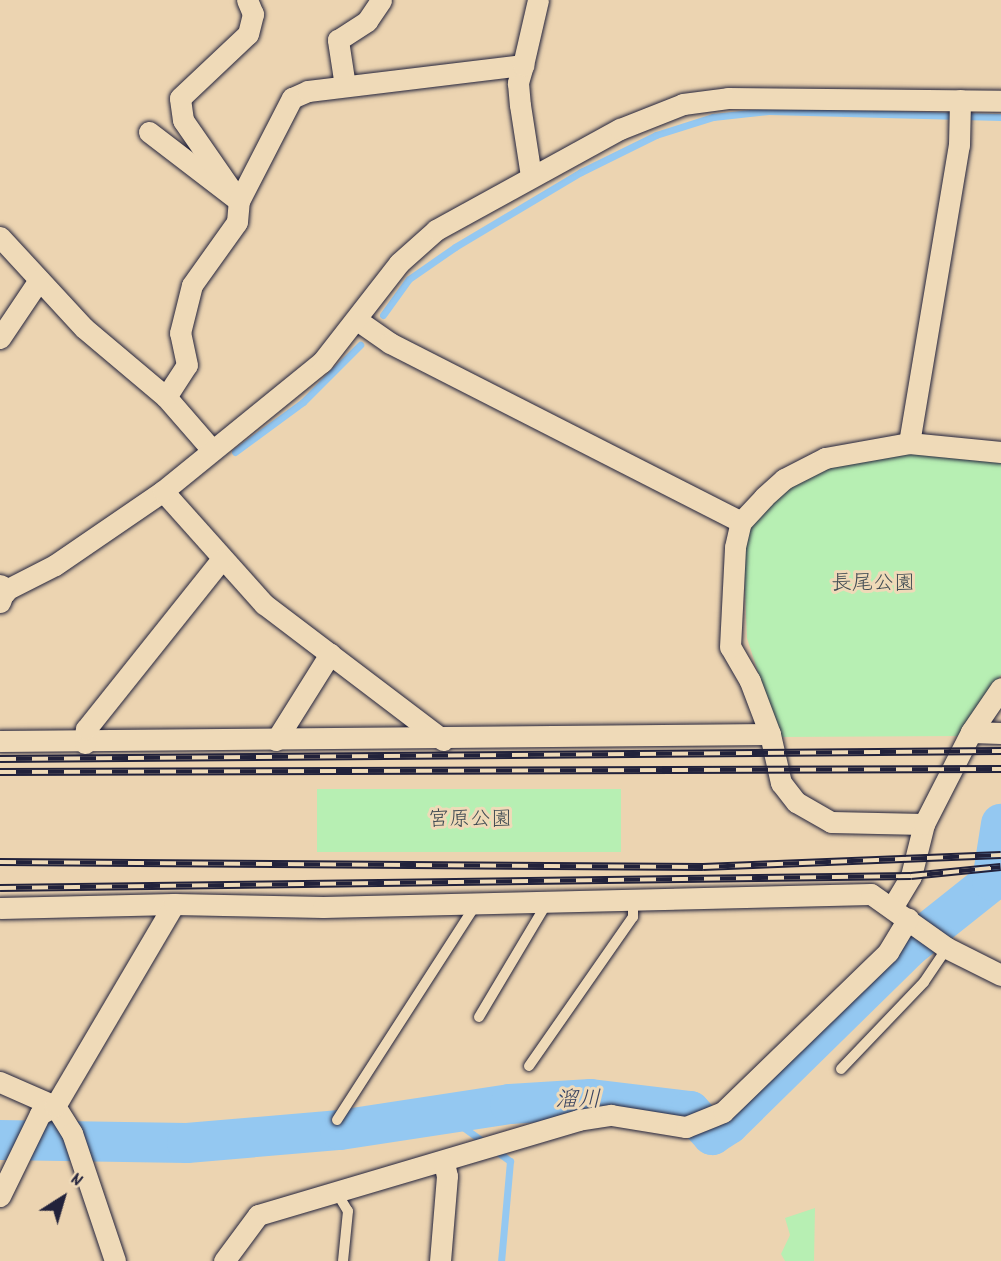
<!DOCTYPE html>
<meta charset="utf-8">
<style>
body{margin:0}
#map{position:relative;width:1001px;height:1261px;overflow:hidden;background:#ecd4b1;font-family:Dekko,"Klee One",sans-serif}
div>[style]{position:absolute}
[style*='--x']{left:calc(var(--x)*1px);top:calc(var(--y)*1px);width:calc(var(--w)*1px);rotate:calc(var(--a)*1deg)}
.green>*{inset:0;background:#b7efb3;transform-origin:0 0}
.stream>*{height:7px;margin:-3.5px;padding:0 3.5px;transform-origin:3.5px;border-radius:3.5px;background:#94c8f1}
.river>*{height:40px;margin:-20px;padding:0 20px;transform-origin:20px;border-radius:20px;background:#94c8f1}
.roads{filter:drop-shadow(0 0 2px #22223b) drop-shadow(0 0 2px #22223b)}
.service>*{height:10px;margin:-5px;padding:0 5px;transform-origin:5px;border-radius:5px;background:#efdab8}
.minor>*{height:21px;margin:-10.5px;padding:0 10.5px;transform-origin:10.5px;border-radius:10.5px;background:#efdab8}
.tertiary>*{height:26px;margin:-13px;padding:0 13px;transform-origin:13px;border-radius:13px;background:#efdab8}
.rail>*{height:8px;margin-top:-4px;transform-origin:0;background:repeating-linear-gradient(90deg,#efdab8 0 16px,#22223b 0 32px);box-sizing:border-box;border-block:2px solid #22223b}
span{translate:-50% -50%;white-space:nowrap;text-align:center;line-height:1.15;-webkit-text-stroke:6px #efdab8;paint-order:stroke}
.park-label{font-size:21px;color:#404b53}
.water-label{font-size:23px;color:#39435f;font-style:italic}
.north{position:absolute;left:28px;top:1163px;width:70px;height:70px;-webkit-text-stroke:5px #efdab8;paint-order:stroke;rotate:37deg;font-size:19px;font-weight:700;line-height:28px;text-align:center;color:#22223b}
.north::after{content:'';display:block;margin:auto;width:24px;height:32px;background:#22223b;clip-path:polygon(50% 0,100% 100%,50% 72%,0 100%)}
</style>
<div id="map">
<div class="green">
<i style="clip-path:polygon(909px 449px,1001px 460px,1001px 675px,960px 736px,779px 737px,747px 638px,743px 546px,754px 519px,797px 475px)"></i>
<i style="left:317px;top:789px;width:304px;height:63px"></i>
<i style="clip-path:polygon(815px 1208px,814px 1261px,785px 1261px,781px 1254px,790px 1235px,785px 1218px)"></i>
</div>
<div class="stream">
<i style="--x:383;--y:315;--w:44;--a:-54.2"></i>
<i style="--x:409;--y:279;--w:56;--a:-34.8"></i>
<i style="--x:455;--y:247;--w:147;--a:-30.8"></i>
<i style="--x:581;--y:172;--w:84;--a:-26.3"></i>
<i style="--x:656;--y:135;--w:60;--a:-17.5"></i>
<i style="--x:713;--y:117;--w:56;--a:-6.1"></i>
<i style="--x:769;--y:111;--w:232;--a:1.5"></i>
<i style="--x:235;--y:452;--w:84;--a:-36.3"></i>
<i style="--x:303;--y:402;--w:81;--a:-45"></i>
<i style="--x:442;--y:1112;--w:84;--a:35.8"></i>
<i style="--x:510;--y:1161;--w:100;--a:95.1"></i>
</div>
<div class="river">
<i style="--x:0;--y:1140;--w:187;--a:0.9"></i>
<i style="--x:187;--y:1143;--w:154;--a:-4.9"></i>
<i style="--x:340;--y:1130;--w:172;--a:-8.7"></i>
<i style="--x:510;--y:1104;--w:81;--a:-3.5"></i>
<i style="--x:591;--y:1099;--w:100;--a:6.9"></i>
<i style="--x:690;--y:1111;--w:33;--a:47"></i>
<i style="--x:712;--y:1135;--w:20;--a:-33"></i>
<i style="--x:729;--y:1124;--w:252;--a:-44.5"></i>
<i style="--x:909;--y:947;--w:106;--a:-38.5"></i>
<i style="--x:992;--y:881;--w:58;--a:-81"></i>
</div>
<div class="roads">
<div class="service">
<i style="--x:479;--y:1017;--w:133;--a:-59.2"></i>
<i style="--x:529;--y:1066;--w:182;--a:-55.1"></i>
<i style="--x:633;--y:917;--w:16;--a:-90"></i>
<i style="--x:841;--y:1069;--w:120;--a:-46.3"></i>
<i style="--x:924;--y:982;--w:41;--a:-55.9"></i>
<i style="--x:337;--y:1120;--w:257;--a:-57.2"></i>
<i style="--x:337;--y:1193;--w:21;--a:59"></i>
<i style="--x:348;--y:1211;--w:50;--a:95.7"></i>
</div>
<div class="minor">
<i style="--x:523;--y:65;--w:19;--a:106"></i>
<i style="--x:518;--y:83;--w:22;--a:85"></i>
<i style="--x:520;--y:105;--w:72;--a:81.2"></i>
<i style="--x:345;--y:86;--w:47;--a:-98.7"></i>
<i style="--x:338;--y:40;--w:35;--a:-33"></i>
<i style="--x:367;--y:21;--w:25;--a:-56"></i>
<i style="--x:149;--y:132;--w:113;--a:37.5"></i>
<i style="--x:239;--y:201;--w:98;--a:-124.7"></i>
<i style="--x:183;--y:120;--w:22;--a:-98"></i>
<i style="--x:180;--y:98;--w:93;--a:-43.3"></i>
<i style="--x:248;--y:34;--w:21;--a:-76"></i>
<i style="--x:253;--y:14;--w:15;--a:-113"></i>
<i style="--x:0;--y:237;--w:124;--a:47.3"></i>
<i style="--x:84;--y:328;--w:107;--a:40.1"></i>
<i style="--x:166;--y:397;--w:70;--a:49"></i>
<i style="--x:357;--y:320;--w:40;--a:34.9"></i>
<i style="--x:390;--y:343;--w:394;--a:27"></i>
<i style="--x:0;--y:338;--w:70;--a:-56.1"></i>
<i style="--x:166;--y:397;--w:38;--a:-57"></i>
<i style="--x:187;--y:365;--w:33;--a:-102"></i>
<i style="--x:180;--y:333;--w:49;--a:-76"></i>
<i style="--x:192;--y:285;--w:77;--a:-54.5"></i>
<i style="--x:237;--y:222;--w:21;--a:-85"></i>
<i style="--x:239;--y:201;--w:116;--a:-62.8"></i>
<i style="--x:292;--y:98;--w:17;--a:-24"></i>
<i style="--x:308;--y:91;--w:217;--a:-6.9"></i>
<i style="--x:523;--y:65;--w:67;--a:-77"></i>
<i style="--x:909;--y:443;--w:302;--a:-80.5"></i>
<i style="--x:959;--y:145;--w:45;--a:-88.7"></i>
<i style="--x:163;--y:491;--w:152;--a:48.2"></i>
<i style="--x:264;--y:604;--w:225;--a:37.2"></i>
<i style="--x:0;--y:602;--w:12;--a:-70"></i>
<i style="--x:4;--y:591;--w:57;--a:-27"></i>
<i style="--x:55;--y:565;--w:131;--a:-34.4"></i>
<i style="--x:163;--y:491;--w:205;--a:-39.1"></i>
<i style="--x:322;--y:362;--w:125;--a:-52.1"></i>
<i style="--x:399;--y:263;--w:50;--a:-41.7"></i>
<i style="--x:436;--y:230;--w:210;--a:-28.8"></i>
<i style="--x:620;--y:129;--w:68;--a:-21.6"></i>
<i style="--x:683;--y:104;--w:45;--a:-7.6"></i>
<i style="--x:728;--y:98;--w:273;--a:0.6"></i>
<i style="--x:971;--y:732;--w:30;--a:2"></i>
<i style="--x:276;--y:740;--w:102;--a:-57.9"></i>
<i style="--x:0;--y:741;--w:770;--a:-0.52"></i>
<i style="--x:85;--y:743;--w:14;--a:-86"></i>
<i style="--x:86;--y:729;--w:216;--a:-51.4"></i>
<i style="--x:924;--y:824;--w:93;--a:-178.8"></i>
<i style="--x:831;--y:822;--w:40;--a:-150.3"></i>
<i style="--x:796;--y:802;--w:24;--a:-128"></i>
<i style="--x:781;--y:783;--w:50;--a:-102.7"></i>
<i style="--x:770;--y:734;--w:57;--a:-110.7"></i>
<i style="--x:750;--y:681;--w:39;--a:-120"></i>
<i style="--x:730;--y:647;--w:100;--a:-87.1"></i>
<i style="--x:735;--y:547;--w:26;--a:-77"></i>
<i style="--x:741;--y:522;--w:34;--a:-47"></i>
<i style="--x:764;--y:497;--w:27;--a:-42"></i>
<i style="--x:784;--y:479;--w:46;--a:-27.1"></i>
<i style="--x:825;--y:458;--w:85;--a:-10.1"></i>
<i style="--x:909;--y:443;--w:92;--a:5.6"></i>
<i style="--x:893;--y:906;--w:35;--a:-59"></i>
<i style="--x:911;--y:876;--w:54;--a:-76"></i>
<i style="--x:924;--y:824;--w:103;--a:-62.9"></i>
<i style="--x:971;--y:732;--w:53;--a:-55.7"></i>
<i style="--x:0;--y:908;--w:174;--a:-1.3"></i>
<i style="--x:0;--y:1082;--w:60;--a:23.6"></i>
<i style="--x:55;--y:1106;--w:32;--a:58"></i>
<i style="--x:72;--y:1133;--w:135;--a:71.4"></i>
<i style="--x:0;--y:1196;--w:91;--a:-64"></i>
<i style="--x:40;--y:1114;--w:17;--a:-28"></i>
<i style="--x:55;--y:1106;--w:234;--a:-59.5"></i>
<i style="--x:174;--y:904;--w:149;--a:1.2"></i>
<i style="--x:323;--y:907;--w:548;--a:-1.36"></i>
<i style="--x:871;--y:894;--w:93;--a:35.4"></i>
<i style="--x:947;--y:948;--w:60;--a:26.6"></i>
<i style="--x:224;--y:1261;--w:57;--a:-53.5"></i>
<i style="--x:258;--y:1215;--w:334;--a:-16.5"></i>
<i style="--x:578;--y:1120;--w:33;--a:-9"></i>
<i style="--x:611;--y:1115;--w:76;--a:9.1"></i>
<i style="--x:686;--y:1127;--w:40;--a:-22"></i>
<i style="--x:723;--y:1112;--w:230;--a:-44.1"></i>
<i style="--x:888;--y:952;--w:39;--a:-59"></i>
<i style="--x:440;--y:1261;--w:85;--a:-85.3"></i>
<i style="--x:447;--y:1176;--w:13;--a:-103"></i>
</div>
<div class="tertiary">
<i style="--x:0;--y:588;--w:5;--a:37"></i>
</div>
</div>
<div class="rail">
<i style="--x:0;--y:759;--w:1001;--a:-0.46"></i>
<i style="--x:0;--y:772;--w:1001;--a:-0.17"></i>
<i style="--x:0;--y:862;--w:703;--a:0.41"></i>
<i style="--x:703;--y:867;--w:298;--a:-2.3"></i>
<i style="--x:0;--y:888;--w:911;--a:-0.75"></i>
<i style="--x:911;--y:876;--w:90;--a:-5.7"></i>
</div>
<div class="park-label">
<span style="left:873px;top:585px">長尾公園</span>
<span style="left:470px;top:821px">宮原公園</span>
</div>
<div class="water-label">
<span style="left:578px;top:1102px">溜川</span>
</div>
<div class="north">N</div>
</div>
